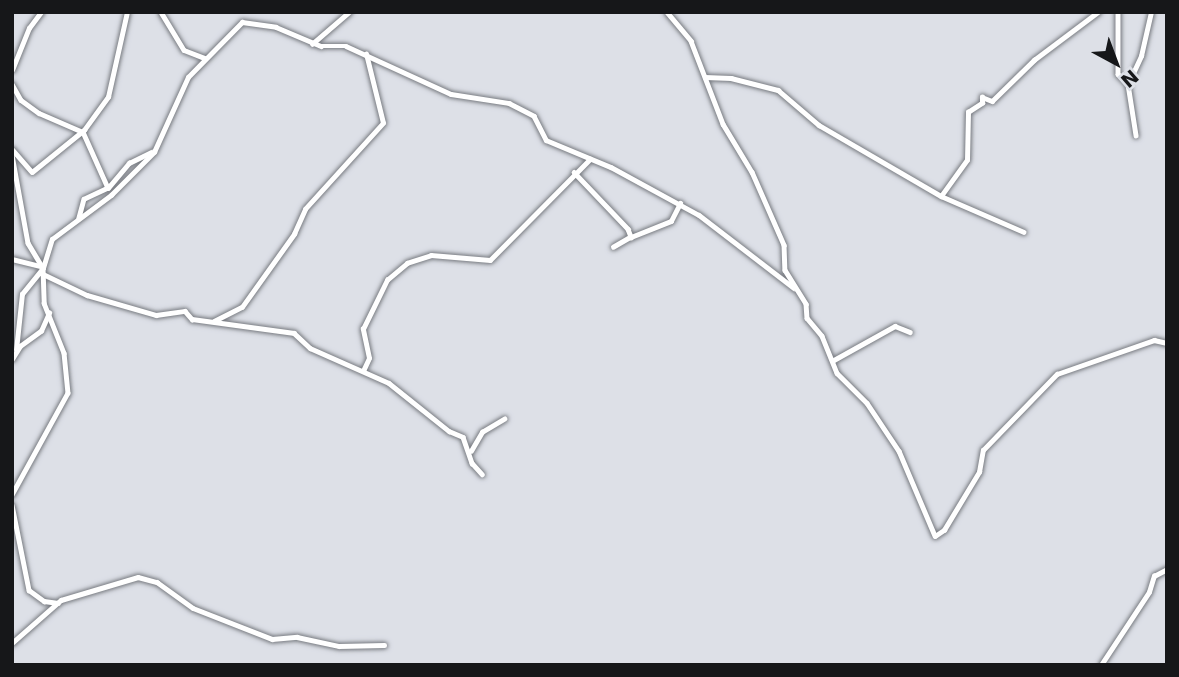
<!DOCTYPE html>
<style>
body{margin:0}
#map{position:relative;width:1179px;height:677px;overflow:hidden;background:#dde0e7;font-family:"DejaVu Sans",sans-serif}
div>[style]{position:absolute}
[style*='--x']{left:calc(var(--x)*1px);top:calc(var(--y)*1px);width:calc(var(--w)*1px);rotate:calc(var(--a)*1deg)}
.roads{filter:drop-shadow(0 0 2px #787b81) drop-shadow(0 0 2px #787b81)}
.minor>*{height:4.5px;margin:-2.25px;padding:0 2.25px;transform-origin:2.25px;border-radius:2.25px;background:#fff}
span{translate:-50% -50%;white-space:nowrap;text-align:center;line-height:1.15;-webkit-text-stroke:6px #dde0e7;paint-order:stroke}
.frame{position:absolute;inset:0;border:14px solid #161719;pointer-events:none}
.north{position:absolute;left:1081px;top:28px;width:70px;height:70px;-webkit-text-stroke:5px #dde0e7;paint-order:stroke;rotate:139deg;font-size:19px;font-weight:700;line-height:28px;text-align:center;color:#161719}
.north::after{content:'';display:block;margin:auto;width:24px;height:32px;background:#161719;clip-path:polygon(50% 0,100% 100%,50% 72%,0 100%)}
</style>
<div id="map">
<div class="roads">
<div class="minor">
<i style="--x:161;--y:12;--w:44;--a:58.8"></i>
<i style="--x:184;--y:50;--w:22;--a:21"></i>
<i style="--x:667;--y:12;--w:38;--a:50"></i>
<i style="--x:691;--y:41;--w:89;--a:68.9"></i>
<i style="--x:723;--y:124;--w:56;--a:58.9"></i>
<i style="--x:752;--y:172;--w:80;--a:66.3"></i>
<i style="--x:784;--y:245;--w:25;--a:88"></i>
<i style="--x:785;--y:270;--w:40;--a:58"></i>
<i style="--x:806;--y:304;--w:14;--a:86"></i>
<i style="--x:807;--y:318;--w:23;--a:50"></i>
<i style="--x:822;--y:336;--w:40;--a:68"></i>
<i style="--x:837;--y:373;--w:42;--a:45"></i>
<i style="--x:867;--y:403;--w:58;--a:56.3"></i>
<i style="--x:899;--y:451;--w:92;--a:67"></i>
<i style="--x:935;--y:536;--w:11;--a:-34"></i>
<i style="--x:944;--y:530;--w:68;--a:-58.9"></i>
<i style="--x:979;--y:472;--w:22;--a:-80"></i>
<i style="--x:983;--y:450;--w:106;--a:-45.8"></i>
<i style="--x:1057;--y:374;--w:103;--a:-19.3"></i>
<i style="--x:1154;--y:340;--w:13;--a:13"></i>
<i style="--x:1118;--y:12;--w:62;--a:90"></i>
<i style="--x:1118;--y:74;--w:14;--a:45"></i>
<i style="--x:1128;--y:84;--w:52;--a:81.1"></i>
<i style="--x:312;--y:44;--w:49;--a:-40.9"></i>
<i style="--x:12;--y:70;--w:45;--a:-68"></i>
<i style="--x:29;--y:28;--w:20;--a:-53"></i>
<i style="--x:705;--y:77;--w:26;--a:2"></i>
<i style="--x:731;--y:78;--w:49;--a:14.3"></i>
<i style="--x:778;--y:90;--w:54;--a:40.5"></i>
<i style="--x:819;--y:125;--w:141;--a:30.2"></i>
<i style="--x:941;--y:196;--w:90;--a:23.4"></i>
<i style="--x:12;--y:84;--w:18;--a:61"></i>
<i style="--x:21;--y:100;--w:22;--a:36"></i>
<i style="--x:39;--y:113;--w:48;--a:23.4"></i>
<i style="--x:83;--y:132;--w:61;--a:65.9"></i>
<i style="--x:108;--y:188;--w:26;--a:155"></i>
<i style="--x:84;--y:199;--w:20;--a:105"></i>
<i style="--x:1128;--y:84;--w:31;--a:-65"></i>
<i style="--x:1141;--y:56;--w:45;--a:-77.2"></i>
<i style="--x:12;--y:149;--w:30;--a:49"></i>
<i style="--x:32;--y:172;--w:67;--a:-38.9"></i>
<i style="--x:84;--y:130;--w:41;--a:-54"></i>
<i style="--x:108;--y:97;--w:87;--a:-77.4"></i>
<i style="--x:12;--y:155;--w:89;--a:79.7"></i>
<i style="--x:28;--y:243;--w:29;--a:59"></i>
<i style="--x:43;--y:268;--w:35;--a:88"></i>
<i style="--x:44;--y:303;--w:54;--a:68.2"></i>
<i style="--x:64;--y:353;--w:40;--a:84.3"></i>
<i style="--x:68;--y:393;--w:116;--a:118.8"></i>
<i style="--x:574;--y:172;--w:79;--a:46.5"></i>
<i style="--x:628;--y:229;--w:9;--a:69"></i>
<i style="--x:631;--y:237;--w:20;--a:150"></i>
<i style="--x:108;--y:188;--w:33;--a:-50"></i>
<i style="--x:129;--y:163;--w:25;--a:-26"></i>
<i style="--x:941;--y:196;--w:44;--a:-54.2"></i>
<i style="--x:967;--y:160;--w:48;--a:-88.8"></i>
<i style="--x:968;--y:112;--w:17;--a:-33"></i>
<i style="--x:982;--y:103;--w:6;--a:-90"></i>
<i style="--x:982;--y:97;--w:11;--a:22"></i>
<i style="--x:992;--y:101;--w:59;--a:-44.3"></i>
<i style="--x:1034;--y:60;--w:80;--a:-36.9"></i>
<i style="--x:631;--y:237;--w:43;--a:-21.8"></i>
<i style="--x:671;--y:221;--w:20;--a:-63"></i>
<i style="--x:12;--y:259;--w:30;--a:14"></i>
<i style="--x:41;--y:273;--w:51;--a:25.6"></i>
<i style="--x:87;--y:295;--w:72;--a:16.2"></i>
<i style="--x:156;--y:315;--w:29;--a:-8"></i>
<i style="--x:185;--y:311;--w:11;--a:49"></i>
<i style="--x:192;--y:319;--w:103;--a:7.8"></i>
<i style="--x:294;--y:333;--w:22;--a:43"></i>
<i style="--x:310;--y:348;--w:86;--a:23.9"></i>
<i style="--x:389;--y:383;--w:77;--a:38.7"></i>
<i style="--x:449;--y:431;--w:15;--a:23"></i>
<i style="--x:463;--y:437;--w:28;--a:71"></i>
<i style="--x:472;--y:463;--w:15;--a:48"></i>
<i style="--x:214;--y:321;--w:31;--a:-27"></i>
<i style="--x:242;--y:307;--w:90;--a:-54.5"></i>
<i style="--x:294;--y:234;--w:27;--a:-66"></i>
<i style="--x:305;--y:209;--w:116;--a:-47.8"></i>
<i style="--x:383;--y:123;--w:71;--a:-103.8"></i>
<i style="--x:16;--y:350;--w:56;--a:-83.9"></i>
<i style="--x:22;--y:294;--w:33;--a:-51"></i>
<i style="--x:43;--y:268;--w:30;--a:-73"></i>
<i style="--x:52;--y:239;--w:74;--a:-36.7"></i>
<i style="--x:111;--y:195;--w:61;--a:-45"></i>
<i style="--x:154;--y:152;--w:82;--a:-65.6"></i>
<i style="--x:188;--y:77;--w:77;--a:-45.5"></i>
<i style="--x:242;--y:22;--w:34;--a:8"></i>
<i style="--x:276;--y:27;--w:49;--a:22.9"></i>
<i style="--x:321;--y:46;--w:25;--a:0"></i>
<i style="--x:346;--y:46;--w:115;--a:24.6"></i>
<i style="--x:451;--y:94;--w:59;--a:8.8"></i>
<i style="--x:509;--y:103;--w:28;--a:27"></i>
<i style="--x:534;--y:116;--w:27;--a:63"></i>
<i style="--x:546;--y:140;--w:70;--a:22.6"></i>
<i style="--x:611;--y:167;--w:100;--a:28.6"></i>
<i style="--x:699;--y:215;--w:120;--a:37.5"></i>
<i style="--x:12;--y:359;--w:15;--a:-58"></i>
<i style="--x:20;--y:346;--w:26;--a:-36"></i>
<i style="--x:41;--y:331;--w:20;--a:-66"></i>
<i style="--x:832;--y:361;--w:72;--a:-29.1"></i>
<i style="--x:895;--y:326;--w:16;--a:22"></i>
<i style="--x:363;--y:371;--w:14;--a:-65"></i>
<i style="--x:369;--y:358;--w:30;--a:-102"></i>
<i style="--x:363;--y:329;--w:55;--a:-63.9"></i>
<i style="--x:387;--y:280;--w:26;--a:-40"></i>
<i style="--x:407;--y:263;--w:25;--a:-18"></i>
<i style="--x:431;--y:255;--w:59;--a:4.8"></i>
<i style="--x:490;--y:260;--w:142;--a:-45.3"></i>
<i style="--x:471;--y:451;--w:22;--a:-60"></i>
<i style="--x:482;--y:432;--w:26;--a:-31"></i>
<i style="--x:12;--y:505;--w:87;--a:78.7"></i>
<i style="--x:29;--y:590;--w:19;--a:36"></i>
<i style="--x:44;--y:601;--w:14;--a:8"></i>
<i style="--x:12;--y:643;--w:65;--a:-41.3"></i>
<i style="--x:61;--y:600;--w:80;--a:-16.6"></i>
<i style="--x:138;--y:577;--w:20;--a:15"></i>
<i style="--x:157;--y:582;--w:44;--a:35.8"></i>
<i style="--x:193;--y:608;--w:85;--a:21.4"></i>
<i style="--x:272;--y:639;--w:25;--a:-5"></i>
<i style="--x:297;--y:637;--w:43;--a:12.1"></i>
<i style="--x:339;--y:646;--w:45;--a:-1.3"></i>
<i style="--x:1101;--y:665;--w:87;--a:-56.7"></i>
<i style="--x:1149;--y:592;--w:17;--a:-73"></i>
<i style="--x:1154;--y:576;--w:15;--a:-28"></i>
</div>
</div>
<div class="frame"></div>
<div class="north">N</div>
</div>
